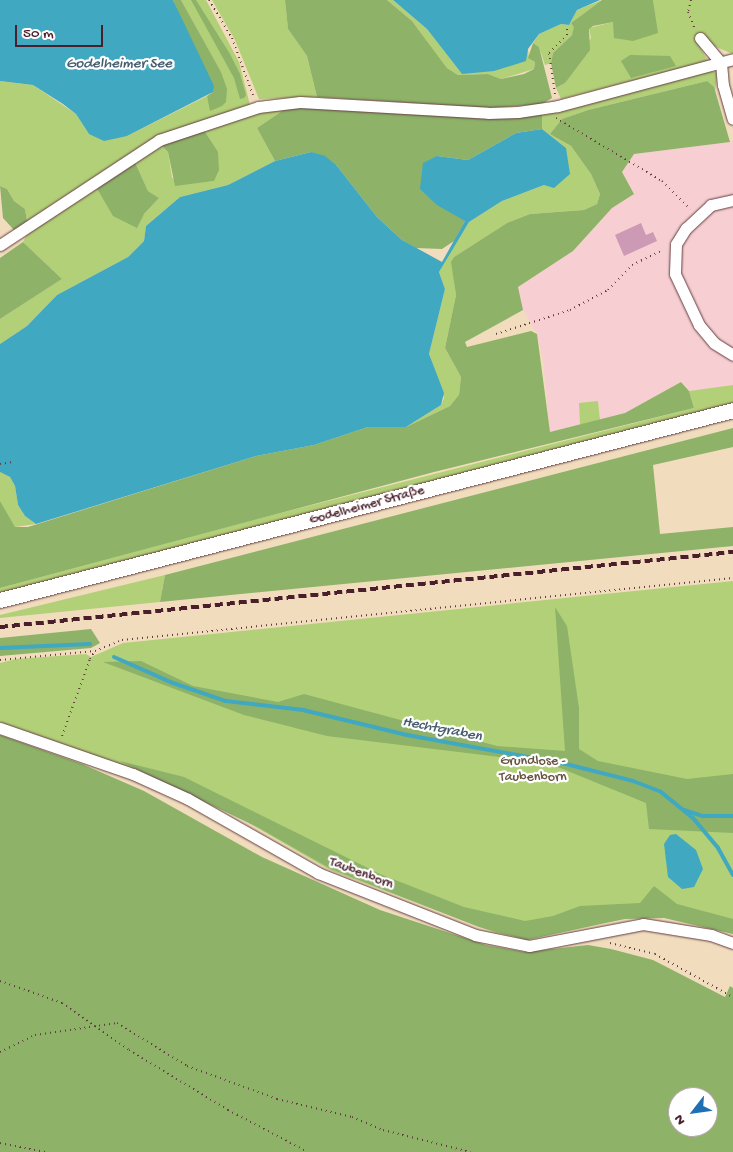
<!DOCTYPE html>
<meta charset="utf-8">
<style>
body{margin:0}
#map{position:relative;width:733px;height:1152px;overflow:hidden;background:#f1ddbd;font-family:"Gochi Hand",sans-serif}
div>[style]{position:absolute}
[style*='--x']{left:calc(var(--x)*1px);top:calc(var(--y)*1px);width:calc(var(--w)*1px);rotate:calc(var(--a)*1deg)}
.built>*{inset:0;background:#f7cfd2}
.green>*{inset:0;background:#b2d077}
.forest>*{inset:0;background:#8db268}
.water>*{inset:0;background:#40a8c0}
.stream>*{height:4px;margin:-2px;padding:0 2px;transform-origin:2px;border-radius:2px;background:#40a8c0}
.building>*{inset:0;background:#cd9ab6}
.path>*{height:2px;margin-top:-1px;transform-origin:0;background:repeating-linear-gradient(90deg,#633c41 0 1px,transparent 0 5px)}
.roads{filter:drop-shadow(0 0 1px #633c41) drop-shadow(0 0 1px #633c41)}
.minor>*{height:11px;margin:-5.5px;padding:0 5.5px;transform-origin:5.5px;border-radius:5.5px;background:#fff}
.major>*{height:15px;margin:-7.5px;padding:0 7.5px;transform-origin:7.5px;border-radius:7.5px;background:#fff}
.rail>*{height:4px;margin-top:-2px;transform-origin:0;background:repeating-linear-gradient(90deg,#4a1f2b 0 8px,transparent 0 12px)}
span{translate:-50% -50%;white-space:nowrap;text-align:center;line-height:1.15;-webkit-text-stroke:4.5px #fff;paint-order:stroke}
.street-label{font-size:14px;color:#4a1f2b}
.park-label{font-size:14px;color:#695442}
.water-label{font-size:15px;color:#465d6e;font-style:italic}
.north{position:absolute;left:668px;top:1087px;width:50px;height:50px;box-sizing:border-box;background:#fff;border:1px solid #b7a5aa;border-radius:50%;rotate:240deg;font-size:14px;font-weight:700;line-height:20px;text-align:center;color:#4a1f2b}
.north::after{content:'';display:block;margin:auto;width:18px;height:22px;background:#1f6fb2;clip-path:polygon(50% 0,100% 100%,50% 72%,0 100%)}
.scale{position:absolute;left:15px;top:25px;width:88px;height:22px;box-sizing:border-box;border:2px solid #4a1f2b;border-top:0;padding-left:6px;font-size:15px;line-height:18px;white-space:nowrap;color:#4a1f2b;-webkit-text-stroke:4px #fff;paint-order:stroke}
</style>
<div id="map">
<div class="built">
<i style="clip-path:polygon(733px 141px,733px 385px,689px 391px,682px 381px,625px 413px,600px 420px,598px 402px,579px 403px,580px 425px,550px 432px,543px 360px,537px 334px,523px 310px,518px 287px,573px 251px,612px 208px,634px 194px,622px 172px,634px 154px)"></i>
</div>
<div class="green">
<i style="clip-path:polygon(181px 0,206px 0,239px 62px,250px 105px,149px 141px,27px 221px,25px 209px,14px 201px,7px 189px,0 186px,0 81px,33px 85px,76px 114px,89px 134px,127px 136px,207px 96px,211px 110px,220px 71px)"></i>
<i style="clip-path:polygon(212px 0,285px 0,288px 29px,307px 56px,317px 97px,259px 99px,235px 40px)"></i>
<i style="clip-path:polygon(387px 0,393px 0,427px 29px,462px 74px,528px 49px,529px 58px,535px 62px,534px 69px,501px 79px,488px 74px,458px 75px,447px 68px,412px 21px)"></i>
<i style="clip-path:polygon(602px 0,571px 23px,575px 27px,572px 35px,553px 53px,551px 63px,545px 65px,539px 47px,533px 43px,539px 34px,561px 24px,569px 25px,577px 10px)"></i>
<i style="clip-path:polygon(653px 0,733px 0,733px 54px,716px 47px,702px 33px,694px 37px,708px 61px,561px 99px,556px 88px,565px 83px,591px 38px,589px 28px,613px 22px,657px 33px)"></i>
<i style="clip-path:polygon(710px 71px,717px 73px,715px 93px,707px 81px,588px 110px,562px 119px,550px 134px,571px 146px,591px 174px,600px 194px,597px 204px,584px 210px,530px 214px,507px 223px,454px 257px,452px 262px,456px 295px,445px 348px,461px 377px,459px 396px,450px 406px,406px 427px,441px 405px,444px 398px,429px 354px,445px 289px,439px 272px,447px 257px,469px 222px,502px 201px,544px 185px,566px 148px,542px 129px,542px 113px)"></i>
<i style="clip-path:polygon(288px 107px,257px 128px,275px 161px,228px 185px,180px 197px,146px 226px,144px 241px,128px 257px,57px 295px,27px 326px,0 344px,0 319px,62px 279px,23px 242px,28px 232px,95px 185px,144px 214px,159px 198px,148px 191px,134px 160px,161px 145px,168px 152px,172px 177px,178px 185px,214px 181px,203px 129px,247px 115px)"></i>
<i style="clip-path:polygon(733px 385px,733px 403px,0 593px,0 588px,257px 519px,694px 408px,689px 391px)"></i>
<i style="clip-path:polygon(598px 401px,600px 420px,580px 425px,579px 403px)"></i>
<i style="clip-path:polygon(0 472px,10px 477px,15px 486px,18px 505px,25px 516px,36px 524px,15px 527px,8px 520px,0 501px)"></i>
<i style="clip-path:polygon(165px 575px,160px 602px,0 618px,0 615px)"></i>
<i style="clip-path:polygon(733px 581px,733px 934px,658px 913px,522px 938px,496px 933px,330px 870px,242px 819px,125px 766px,0 722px,0 663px,16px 659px,86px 654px,91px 657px,123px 643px)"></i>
</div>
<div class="forest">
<i style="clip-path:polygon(173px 0,181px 0,221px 72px,227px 89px,226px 102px,222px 106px,210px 111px,207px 96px,213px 92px)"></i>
<i style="clip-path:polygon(191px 0,196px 0,230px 54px,240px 74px,246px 95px,244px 98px,240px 99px,234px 78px)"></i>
<i style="clip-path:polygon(285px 0,387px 0,412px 21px,447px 68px,458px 75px,488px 74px,501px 79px,524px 74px,534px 69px,535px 62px,528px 58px,533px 43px,539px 47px,552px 98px,542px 104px,492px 108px,317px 97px,307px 56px,288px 29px)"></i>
<i style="clip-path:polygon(602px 0,653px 0,658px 33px,633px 41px,614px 38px,613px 22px,593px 26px,589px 29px,590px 50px,565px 83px,556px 88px,551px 63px,553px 53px,572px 35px,574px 27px,571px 23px)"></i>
<i style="clip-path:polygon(630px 55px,670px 56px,676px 66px,631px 78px,621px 61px)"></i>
<i style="clip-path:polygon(707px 81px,714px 87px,730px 142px,634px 154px,622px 172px,634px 194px,612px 208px,573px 251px,518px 287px,523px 310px,465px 342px,467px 347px,531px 331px,537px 334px,550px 432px,625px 413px,681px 382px,689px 391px,694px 408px,434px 472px,0 588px,0 501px,15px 527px,28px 527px,256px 456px,314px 445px,368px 427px,406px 427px,450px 406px,459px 395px,461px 377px,445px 348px,456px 295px,451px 262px,454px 257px,507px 223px,530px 214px,584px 210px,597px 204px,600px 194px,591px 174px,571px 146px,550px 134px,562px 119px,588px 110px)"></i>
<i style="clip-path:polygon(288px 107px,500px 117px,542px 113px,542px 129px,516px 133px,468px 160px,437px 156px,465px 221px,454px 241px,442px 249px,416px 248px,402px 240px,377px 217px,337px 166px,311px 152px,275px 161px,257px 128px)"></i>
<i style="clip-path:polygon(203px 129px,218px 152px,219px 170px,214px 181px,175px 186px,168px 152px,161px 145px)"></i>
<i style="clip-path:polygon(134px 160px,148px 191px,159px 198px,144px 214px,137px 228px,113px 216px,95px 185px)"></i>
<i style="clip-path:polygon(0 186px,7px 189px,14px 201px,25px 209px,27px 221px,14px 230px,3px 218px)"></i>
<i style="clip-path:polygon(23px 242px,62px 279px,0 319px,0 258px)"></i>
<i style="clip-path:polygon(733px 428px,733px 447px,653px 465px,660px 534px,733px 527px,733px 546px,160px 602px,165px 575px)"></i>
<i style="clip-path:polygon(555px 607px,567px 626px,579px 708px,579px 749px,598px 761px,687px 779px,733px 774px,733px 833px,649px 829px,646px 803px,548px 763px,327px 736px,244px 715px,103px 662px,141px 661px,193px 686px,278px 702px,304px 694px,497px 746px,565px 751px)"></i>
<i style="clip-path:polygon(91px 629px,100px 643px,91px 648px,0 656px,0 638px)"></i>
<i style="clip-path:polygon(evenodd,0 735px,82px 764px,144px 791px,262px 857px,380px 910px,486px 945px,525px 952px,588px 945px,611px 949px,653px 960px,725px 997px,730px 986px,733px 988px,733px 1152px,0 1152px,0 735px,678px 1097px,708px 1097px,708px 1127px,678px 1127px,678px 1097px)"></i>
<i style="clip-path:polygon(120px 761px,184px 777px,380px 874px,464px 907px,525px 921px,553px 916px,580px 906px,640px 903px,654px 886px,677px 904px,733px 919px,733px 934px,664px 918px,624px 919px,527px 940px,479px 927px,331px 869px,259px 828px)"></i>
</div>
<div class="water">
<i style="clip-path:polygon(0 0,173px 0,214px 86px,213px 92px,127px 136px,104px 141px,89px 134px,76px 114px,63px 104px,33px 85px,0 81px)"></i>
<i style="clip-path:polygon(393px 0,600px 0,577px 10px,569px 25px,561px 24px,539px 34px,528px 49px,526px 61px,494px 71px,462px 74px,427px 29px)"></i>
<i style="clip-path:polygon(542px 129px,566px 148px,570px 174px,554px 188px,544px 185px,502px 201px,469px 222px,439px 272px,445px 289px,429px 354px,444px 393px,441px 405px,406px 427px,368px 427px,314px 445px,256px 456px,36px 524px,25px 516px,18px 505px,15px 486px,10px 477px,0 472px,0 344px,27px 326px,57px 295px,128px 257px,144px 241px,146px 226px,180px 197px,228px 185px,275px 161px,311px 152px,325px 156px,337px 166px,377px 217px,402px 240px,442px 262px,465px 221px,437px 205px,420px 189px,423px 163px,437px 156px,468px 160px,516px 133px)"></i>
<i style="clip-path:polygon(676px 834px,696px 850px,703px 869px,694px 887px,682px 889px,668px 877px,664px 844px,670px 835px)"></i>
</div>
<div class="stream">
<i style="--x:0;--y:648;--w:90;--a:-2.5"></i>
<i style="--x:114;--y:657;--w:64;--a:23.8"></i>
<i style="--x:173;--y:683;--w:56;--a:18.8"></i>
<i style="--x:226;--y:701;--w:78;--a:6.7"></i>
<i style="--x:303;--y:710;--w:107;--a:13.5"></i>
<i style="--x:407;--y:735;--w:162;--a:10.3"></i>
<i style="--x:566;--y:764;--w:69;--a:14.2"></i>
<i style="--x:633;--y:781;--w:30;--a:21"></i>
<i style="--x:661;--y:792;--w:41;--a:39.1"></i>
<i style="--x:693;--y:818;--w:39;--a:50"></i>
<i style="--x:718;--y:848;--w:31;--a:61"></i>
<i style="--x:684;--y:810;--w:20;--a:18"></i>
<i style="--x:703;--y:816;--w:30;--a:0"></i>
</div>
<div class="building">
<i style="clip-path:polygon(641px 223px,646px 235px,653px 232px,657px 241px,624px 256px,615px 235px)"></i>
</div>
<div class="path">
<i style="--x:209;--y:0;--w:44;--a:58.8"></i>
<i style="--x:232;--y:38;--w:64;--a:69.9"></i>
<i style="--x:691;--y:0;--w:12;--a:104"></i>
<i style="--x:688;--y:12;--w:18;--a:68"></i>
<i style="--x:555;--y:94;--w:41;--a:-98.3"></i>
<i style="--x:549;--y:53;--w:25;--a:-45"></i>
<i style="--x:567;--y:35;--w:9;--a:-90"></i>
<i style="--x:556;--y:118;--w:123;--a:30.7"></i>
<i style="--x:662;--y:181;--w:40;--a:45"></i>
<i style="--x:496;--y:334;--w:78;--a:-18"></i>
<i style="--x:570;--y:310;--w:43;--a:-27.8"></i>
<i style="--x:608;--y:290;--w:35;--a:-46"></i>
<i style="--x:632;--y:265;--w:34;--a:-26"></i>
<i style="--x:0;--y:464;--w:13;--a:-9"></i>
<i style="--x:0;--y:660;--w:95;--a:-5.4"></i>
<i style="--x:62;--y:736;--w:82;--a:-70"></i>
<i style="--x:90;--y:659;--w:9;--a:-58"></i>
<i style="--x:95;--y:651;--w:29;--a:-22"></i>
<i style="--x:122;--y:640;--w:614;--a:-5.79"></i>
<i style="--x:610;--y:943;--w:46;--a:13.7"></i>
<i style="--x:655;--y:954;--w:89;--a:28.9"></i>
<i style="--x:0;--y:981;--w:66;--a:19.5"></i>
<i style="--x:62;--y:1003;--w:82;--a:35"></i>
<i style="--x:129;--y:1050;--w:116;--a:31.2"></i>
<i style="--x:228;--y:1110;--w:90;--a:27.7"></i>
<i style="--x:0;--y:1052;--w:39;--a:-26"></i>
<i style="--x:35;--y:1035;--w:83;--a:-8.3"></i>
<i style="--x:117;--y:1023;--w:82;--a:31.6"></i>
<i style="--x:187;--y:1066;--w:96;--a:20.1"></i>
<i style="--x:277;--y:1099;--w:77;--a:13.5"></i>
<i style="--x:352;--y:1117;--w:34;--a:23"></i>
<i style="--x:383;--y:1130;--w:90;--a:14.2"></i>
<i style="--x:0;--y:1143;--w:46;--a:11.3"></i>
</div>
<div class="roads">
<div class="minor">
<i style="--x:700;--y:38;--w:33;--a:50"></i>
<i style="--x:721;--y:63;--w:22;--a:85"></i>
<i style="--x:723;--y:85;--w:35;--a:74"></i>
<i style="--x:733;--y:200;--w:23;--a:167"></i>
<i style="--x:711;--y:205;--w:34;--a:137"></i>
<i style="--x:686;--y:228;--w:19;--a:122"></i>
<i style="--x:676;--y:244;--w:30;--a:92"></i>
<i style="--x:675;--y:274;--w:56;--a:64.8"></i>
<i style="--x:699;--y:325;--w:23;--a:50"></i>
<i style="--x:714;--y:343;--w:22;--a:32"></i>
<i style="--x:0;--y:245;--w:191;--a:-33.4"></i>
<i style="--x:159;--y:140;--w:104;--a:-18.4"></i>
<i style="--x:258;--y:107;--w:42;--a:-6.8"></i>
<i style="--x:300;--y:102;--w:188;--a:3.3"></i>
<i style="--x:488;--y:113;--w:30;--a:-2"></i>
<i style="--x:518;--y:112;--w:40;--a:-8.5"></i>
<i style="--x:558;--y:106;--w:181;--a:-15"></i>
<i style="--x:0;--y:728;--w:141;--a:19.1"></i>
<i style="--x:133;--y:774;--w:60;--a:24.4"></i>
<i style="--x:188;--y:799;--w:150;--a:29.6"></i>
<i style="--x:318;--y:873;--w:169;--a:21.5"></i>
<i style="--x:475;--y:935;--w:55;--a:11.5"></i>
<i style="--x:529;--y:946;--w:116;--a:-10.9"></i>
<i style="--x:643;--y:924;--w:69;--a:9.2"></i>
<i style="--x:711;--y:935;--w:23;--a:20"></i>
</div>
<div class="major">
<i style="--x:0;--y:600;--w:757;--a:-14.53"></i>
</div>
</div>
<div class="rail">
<i style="--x:0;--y:627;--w:737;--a:-5.84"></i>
</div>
<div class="street-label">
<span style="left:367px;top:506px;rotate:-15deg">Godelheimer Straße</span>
<span style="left:361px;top:874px;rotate:21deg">Taubenborn</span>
</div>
<div class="park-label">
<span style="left:533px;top:770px">Grundlose -<br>Taubenborn</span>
</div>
<div class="water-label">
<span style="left:119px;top:65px">Godelheimer See</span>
<span style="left:442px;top:730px;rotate:11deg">Hechtgraben</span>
</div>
<div class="north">N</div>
<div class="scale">50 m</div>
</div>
